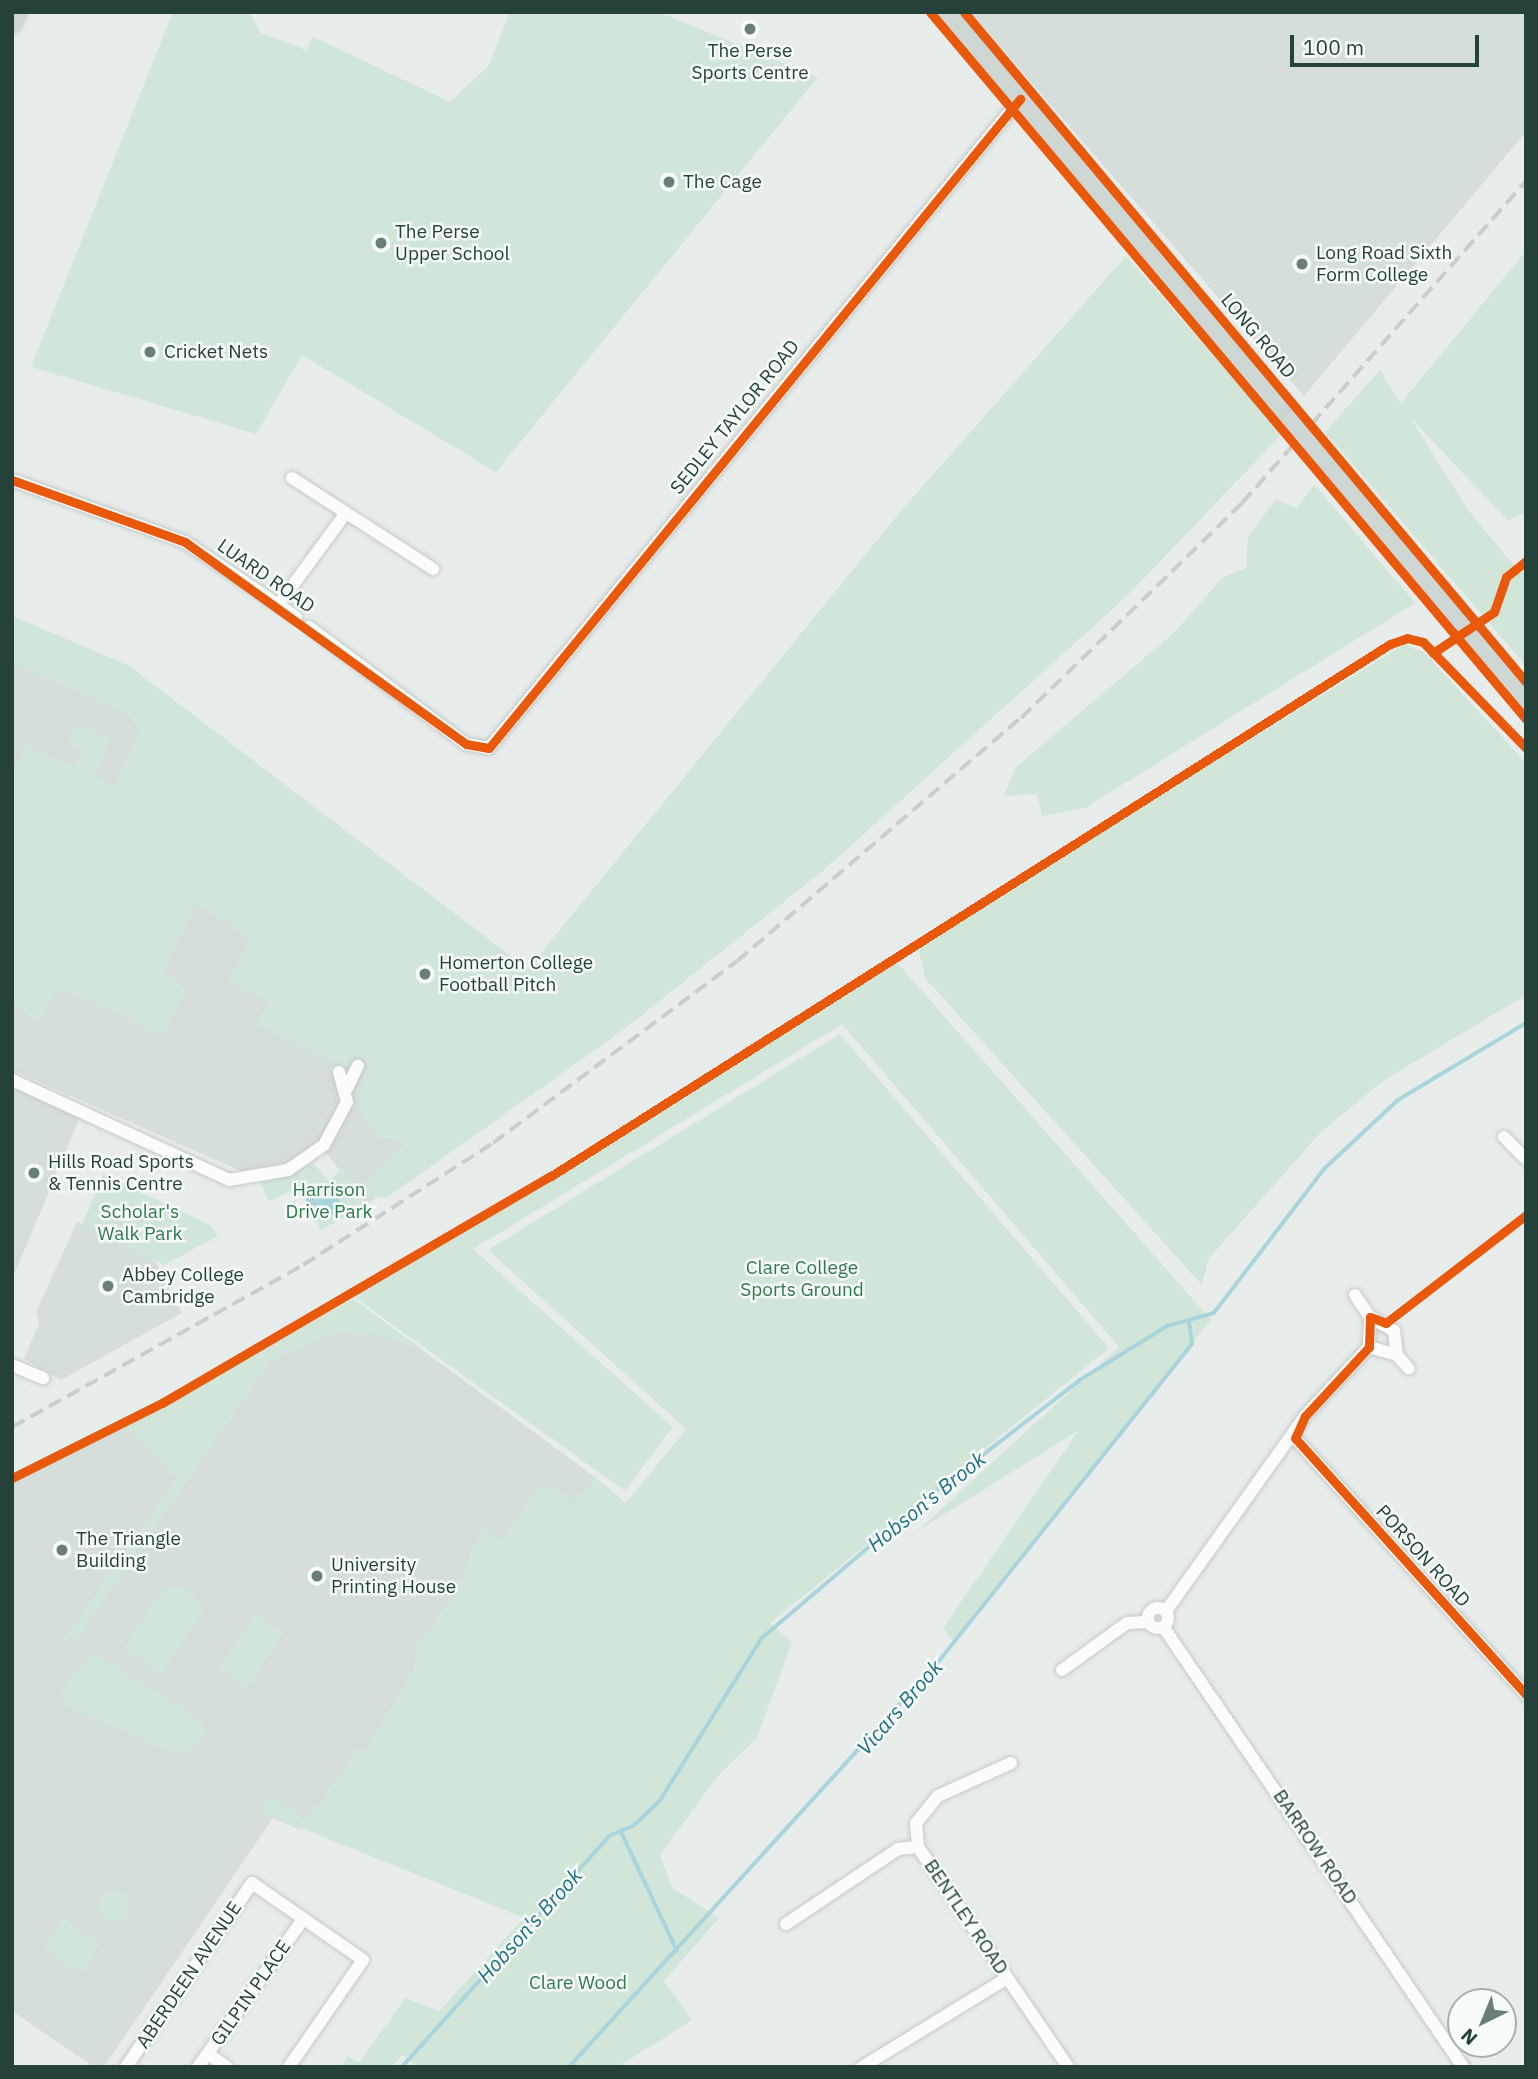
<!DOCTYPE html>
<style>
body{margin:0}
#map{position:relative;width:1538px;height:2079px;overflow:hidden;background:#e8edeb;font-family:"IBM Plex Sans",sans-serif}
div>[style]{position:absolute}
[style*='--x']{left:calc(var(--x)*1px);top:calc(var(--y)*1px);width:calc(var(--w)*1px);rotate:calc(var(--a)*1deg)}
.built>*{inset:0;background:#d6dedb}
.green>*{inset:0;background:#d1e6d8;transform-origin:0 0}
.round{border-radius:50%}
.water>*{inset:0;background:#a9d4db}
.stream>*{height:3.5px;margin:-1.75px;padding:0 1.75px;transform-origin:1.75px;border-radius:1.75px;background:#a9d4db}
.roads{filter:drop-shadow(0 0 2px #c5cac8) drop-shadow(0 0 2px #c5cac8)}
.minor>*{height:12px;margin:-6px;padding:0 6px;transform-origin:6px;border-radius:6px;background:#fcfcfc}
.minor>.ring{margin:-6px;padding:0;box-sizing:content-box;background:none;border:12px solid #fcfcfc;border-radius:50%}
.primary>*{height:18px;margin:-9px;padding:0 9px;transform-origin:9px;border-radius:9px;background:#cfd7d5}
.rail>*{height:3.5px;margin-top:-1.75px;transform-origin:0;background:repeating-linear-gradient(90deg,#c9cdcc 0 14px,transparent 0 21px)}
.bridges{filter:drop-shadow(0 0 2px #c3ccc9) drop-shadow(0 0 2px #c3ccc9)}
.primary-bridge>*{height:18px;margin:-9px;padding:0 9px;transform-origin:9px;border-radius:9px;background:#cfd7d5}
.cycleway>*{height:9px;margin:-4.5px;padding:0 4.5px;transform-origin:4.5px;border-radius:4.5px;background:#e8590c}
.dots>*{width:19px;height:19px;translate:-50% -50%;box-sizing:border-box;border:4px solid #f7fbf9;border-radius:50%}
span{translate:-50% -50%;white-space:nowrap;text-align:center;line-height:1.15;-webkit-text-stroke:5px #f7fbf9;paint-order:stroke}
.poi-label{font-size:19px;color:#24423a}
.left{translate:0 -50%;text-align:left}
.street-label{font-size:19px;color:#24423a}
.park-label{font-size:19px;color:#2d7a4b}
.water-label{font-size:21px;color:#1c6f80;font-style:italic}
.frame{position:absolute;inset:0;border:14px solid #24423a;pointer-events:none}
.north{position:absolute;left:1447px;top:1988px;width:70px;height:70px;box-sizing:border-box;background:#f7fbf9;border:2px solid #a3b1ad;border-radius:50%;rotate:223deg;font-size:19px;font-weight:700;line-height:28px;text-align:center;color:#24423a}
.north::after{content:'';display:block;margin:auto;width:24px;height:32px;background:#697e78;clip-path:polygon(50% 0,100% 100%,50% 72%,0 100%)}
.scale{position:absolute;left:1290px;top:35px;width:189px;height:32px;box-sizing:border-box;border:4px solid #24423a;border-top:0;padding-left:9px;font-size:21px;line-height:24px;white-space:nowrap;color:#24423a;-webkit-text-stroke:5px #f7fbf9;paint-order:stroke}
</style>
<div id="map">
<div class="built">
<i style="clip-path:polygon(970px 12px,1526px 12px,1526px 132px,1304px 396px)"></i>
<i style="clip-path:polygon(12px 616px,129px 666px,609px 1037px,367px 1204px,318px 1143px,299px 1160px,241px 1171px,12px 1070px)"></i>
<i style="clip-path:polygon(12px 1080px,82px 1112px,12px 1280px)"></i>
<i style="clip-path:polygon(77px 1222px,154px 1259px,182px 1313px,61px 1380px,24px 1359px,39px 1323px,36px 1312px)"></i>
<i style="clip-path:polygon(353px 1299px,595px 1477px,767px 1625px,301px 1830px,273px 1818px,104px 2067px,94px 2067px,12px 2011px,12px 1479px,167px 1408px)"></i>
</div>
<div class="green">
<i style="clip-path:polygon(173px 12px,249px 12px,261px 33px,307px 50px,312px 36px,450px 102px,489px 65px,510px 12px,658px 12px,818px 77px,496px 472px,302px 355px,256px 434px,31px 367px)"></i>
<i style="clip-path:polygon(1526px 251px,1526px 512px,1508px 521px,1410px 417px,1468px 510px,1521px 574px,1526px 564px,1526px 666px,1325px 432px,1380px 370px,1401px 403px)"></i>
<i style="clip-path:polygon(1126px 256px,1282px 434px,1126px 597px,825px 869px,627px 1027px,388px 1197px,363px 1196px,367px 1204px,321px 1230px,298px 1188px,269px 1201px,261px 1184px,313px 1163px,329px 1181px,343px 1168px,358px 1188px,407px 1144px,377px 1136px,364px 1122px,359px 1087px,367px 1062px,359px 1057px,342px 1067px,257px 1023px,269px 1000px,227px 983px,250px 938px,208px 910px,196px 905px,162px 972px,186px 991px,162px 1038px,132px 1021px,119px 1002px,126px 1017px,58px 988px,38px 1022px,12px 999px,12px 773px,26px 745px,74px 767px,82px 751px,67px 744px,77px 723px,111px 738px,94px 777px,114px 787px,139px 732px,130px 715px,12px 663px,12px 616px,129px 666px,528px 969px,900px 512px)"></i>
<i style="clip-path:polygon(1314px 484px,1415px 603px,1085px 808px,1042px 816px,1037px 794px,1004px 796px,1015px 768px,1176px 631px,1222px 578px,1246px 568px,1248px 537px,1276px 499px,1297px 509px)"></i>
<i style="clip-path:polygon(1405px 644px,1425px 653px,1526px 763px,1526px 995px,1383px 1081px,1321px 1132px,1209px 1258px,1202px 1285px,925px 978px,918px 945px)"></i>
<i style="clip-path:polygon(893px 958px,1211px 1320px,953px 1641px,943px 1628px,1079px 1430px,916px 1532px,1119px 1347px,842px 1024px,473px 1249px,673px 1427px,625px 1491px,354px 1297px)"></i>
<i style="clip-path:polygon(840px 1034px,1109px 1348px,770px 1623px,792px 1642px,757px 1738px,717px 1777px,660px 1855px,672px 1888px,719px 1918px,664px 1981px,692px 2020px,618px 2067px,417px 2067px,403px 2054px,392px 2067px,341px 2067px,348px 2056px,359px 2063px,405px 1998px,439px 2011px,524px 1918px,259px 1811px,273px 1796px,306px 1823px,357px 1750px,366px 1749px,415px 1667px,416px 1646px,454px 1597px,481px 1529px,500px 1542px,539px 1486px,549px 1485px,575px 1503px,595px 1477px,626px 1503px,686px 1429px,488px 1250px)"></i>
<i style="clip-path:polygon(103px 1174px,210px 1225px,218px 1236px,164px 1265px,82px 1225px)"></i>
<i style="clip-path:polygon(353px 1299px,421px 1349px,376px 1334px,333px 1333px,271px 1361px,76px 1640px,63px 1641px,177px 1477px,124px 1427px)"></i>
<i style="clip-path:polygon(174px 1586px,192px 1592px,204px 1610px,162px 1673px,124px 1647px,162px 1590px)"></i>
<i style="left:255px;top:1614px;width:34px;height:66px;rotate:34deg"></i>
<i style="clip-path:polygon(93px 1653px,201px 1720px,205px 1731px,191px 1752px,178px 1754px,65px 1706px,60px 1693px)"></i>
<i class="round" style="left:98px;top:1891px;width:30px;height:30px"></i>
<i style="left:63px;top:1919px;width:45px;height:35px;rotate:35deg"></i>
</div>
<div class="water">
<i class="round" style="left:306px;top:1184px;width:34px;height:34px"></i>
</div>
<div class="stream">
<i style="--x:621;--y:1831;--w:132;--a:64.8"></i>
<i style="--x:402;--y:2067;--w:310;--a:-48.1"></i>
<i style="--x:609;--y:1836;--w:26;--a:-23"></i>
<i style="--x:633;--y:1826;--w:35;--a:-43"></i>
<i style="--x:659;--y:1802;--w:194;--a:-57.9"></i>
<i style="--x:762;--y:1638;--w:211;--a:-40.4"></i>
<i style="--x:923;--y:1501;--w:198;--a:-37.6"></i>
<i style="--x:1080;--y:1380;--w:102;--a:-31.8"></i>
<i style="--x:1167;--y:1326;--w:49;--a:-15.5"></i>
<i style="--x:1214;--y:1313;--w:181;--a:-52.6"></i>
<i style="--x:1324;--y:1169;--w:101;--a:-43"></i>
<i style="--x:1398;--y:1100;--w:149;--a:-31"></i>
<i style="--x:569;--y:2067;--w:549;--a:-47.66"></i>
<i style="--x:939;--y:1661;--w:406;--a:-51.4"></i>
<i style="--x:1192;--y:1344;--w:22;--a:-98"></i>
</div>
<div class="roads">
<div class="minor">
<i style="--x:292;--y:478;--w:168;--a:32.8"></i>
<i style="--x:12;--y:480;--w:184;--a:19.7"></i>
<i style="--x:185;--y:542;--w:134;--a:34"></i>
<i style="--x:279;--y:604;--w:112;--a:-53.7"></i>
<i style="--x:309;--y:627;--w:196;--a:36.7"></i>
<i style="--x:466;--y:744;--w:23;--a:10"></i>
<i style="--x:489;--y:748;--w:839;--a:-50.71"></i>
<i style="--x:12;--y:1080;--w:239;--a:24.7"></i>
<i style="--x:229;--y:1180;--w:60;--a:-9.6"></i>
<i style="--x:288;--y:1170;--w:44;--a:-34.8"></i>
<i style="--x:324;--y:1145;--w:49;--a:-61.9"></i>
<i style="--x:347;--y:1102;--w:31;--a:-105"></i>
<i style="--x:347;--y:1088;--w:25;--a:-64"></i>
<i style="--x:1504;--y:1137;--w:31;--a:45"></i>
<i style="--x:1355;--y:1295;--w:27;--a:56"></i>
<i style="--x:1370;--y:1317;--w:28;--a:30"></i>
<i style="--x:1394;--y:1331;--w:24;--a:83"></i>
<i style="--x:1397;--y:1355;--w:29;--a:-164"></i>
<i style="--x:1369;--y:1347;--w:30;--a:-88"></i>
<i style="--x:1397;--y:1355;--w:18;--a:49"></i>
<i style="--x:12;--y:1365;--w:34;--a:23"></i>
<i style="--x:1295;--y:1438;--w:346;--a:48"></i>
<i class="ring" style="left:1148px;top:1608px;width:8px;height:8px"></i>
<i style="--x:1166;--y:1611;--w:239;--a:-54.5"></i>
<i style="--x:1305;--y:1416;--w:94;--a:-47.2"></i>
<i style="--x:1164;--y:1628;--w:531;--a:55.74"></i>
<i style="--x:1062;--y:1670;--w:80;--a:-35.9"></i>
<i style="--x:1127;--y:1623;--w:21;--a:-3"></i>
<i style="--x:1011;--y:1763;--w:80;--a:155.7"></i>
<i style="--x:938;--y:1796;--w:35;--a:129"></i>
<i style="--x:916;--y:1823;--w:24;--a:85"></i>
<i style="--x:918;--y:1847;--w:266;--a:55.7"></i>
<i style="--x:786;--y:1924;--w:135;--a:-33.8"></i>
<i style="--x:898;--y:1849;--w:20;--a:-6"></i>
<i style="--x:208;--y:2054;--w:23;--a:34"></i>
<i style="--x:126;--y:2067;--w:223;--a:-55.6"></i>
<i style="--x:252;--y:1883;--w:135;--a:34.7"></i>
<i style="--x:363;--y:1960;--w:130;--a:124.7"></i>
<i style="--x:198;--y:2067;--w:181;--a:-54.6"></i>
<i style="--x:862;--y:2067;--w:170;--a:-31.5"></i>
</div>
<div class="primary">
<i style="--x:945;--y:12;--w:536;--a:49.62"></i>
<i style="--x:12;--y:23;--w:12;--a:-66"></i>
<i style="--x:1324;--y:458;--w:315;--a:50.1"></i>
</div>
</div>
<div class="rail">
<i style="--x:12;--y:1427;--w:333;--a:-29.1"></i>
<i style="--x:303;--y:1265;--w:226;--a:-32.7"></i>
<i style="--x:493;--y:1143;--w:304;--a:-36.7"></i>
<i style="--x:737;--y:961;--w:374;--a:-40.6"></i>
<i style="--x:1021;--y:718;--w:308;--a:-44.2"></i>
<i style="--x:1242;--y:503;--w:429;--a:-48.6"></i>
</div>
<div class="bridges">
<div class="primary-bridge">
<i style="--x:1292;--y:420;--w:50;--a:49.9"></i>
</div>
</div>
<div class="cycleway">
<i style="--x:930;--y:12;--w:925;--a:49.87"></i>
<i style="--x:964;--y:12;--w:874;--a:50.01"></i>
<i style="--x:12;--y:480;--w:184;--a:19.7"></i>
<i style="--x:185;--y:542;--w:346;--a:35.7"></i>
<i style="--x:466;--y:744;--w:23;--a:10"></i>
<i style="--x:489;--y:748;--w:839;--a:-50.71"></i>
<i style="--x:1433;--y:653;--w:73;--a:-33.9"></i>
<i style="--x:1494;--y:612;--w:37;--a:-71"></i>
<i style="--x:1506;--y:577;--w:26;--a:-39"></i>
<i style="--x:1526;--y:1215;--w:177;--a:142.4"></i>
<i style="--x:1386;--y:1323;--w:17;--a:-159"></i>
<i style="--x:1370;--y:1317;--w:30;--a:92"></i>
<i style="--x:1369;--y:1347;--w:94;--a:132.8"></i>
<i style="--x:1305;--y:1416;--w:24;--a:114"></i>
<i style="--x:1295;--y:1438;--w:346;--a:48"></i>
<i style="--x:12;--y:1478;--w:168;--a:-26.6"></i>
<i style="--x:162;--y:1403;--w:450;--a:-30.3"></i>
<i style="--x:551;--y:1176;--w:993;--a:-32.38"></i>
<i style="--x:1390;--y:644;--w:18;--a:-19"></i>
<i style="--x:1407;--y:638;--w:16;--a:14"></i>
<i style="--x:1423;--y:642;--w:148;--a:45.8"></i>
</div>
<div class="dots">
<i style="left:750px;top:29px;background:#697e78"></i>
<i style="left:669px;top:182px;background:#697e78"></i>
<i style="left:381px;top:243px;background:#697e78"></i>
<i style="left:1302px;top:264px;background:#697e78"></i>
<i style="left:150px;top:352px;background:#697e78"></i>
<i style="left:425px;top:974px;background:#697e78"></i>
<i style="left:34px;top:1173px;background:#697e78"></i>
<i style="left:108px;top:1286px;background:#697e78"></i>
<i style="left:62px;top:1550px;background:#697e78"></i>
<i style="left:317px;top:1576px;background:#697e78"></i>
</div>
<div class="poi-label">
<span style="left:750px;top:62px">The Perse<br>Sports Centre</span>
<span class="left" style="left:683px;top:182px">The Cage</span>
<span class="left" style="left:395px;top:243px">The Perse<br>Upper School</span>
<span class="left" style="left:1316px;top:264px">Long Road Sixth<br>Form College</span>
<span class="left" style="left:164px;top:352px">Cricket Nets</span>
<span class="left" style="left:439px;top:974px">Homerton College<br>Football Pitch</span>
<span class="left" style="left:48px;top:1173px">Hills Road Sports<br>&amp; Tennis Centre</span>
<span class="left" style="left:122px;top:1286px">Abbey College<br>Cambridge</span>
<span class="left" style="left:76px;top:1550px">The Triangle<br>Building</span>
<span class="left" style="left:331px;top:1576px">University<br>Printing House</span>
</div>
<div class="street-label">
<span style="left:1258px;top:336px;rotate:50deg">LONG ROAD</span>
<span style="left:735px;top:417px;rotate:-51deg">SEDLEY TAYLOR ROAD</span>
<span style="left:266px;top:576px;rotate:35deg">LUARD ROAD</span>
<span style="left:1423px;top:1556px;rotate:48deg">PORSON ROAD</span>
<span style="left:1315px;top:1847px;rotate:56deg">BARROW ROAD</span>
<span style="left:966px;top:1917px;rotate:56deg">BENTLEY ROAD</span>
<span style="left:189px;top:1975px;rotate:-56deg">ABERDEEN AVENUE</span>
<span style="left:251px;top:1993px;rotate:-55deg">GILPIN PLACE</span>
</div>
<div class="park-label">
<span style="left:329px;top:1201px">Harrison<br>Drive Park</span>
<span style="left:140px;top:1223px">Scholar's<br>Walk Park</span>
<span style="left:802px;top:1279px">Clare College<br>Sports Ground</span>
<span style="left:578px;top:1983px">Clare Wood</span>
</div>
<div class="water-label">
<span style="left:926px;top:1501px;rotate:-39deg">Hobson's Brook</span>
<span style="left:899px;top:1707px;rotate:-49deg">Vicars Brook</span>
<span style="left:529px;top:1925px;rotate:-48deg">Hobson's Brook</span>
</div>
<div class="frame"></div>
<div class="north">N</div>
<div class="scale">100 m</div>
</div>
